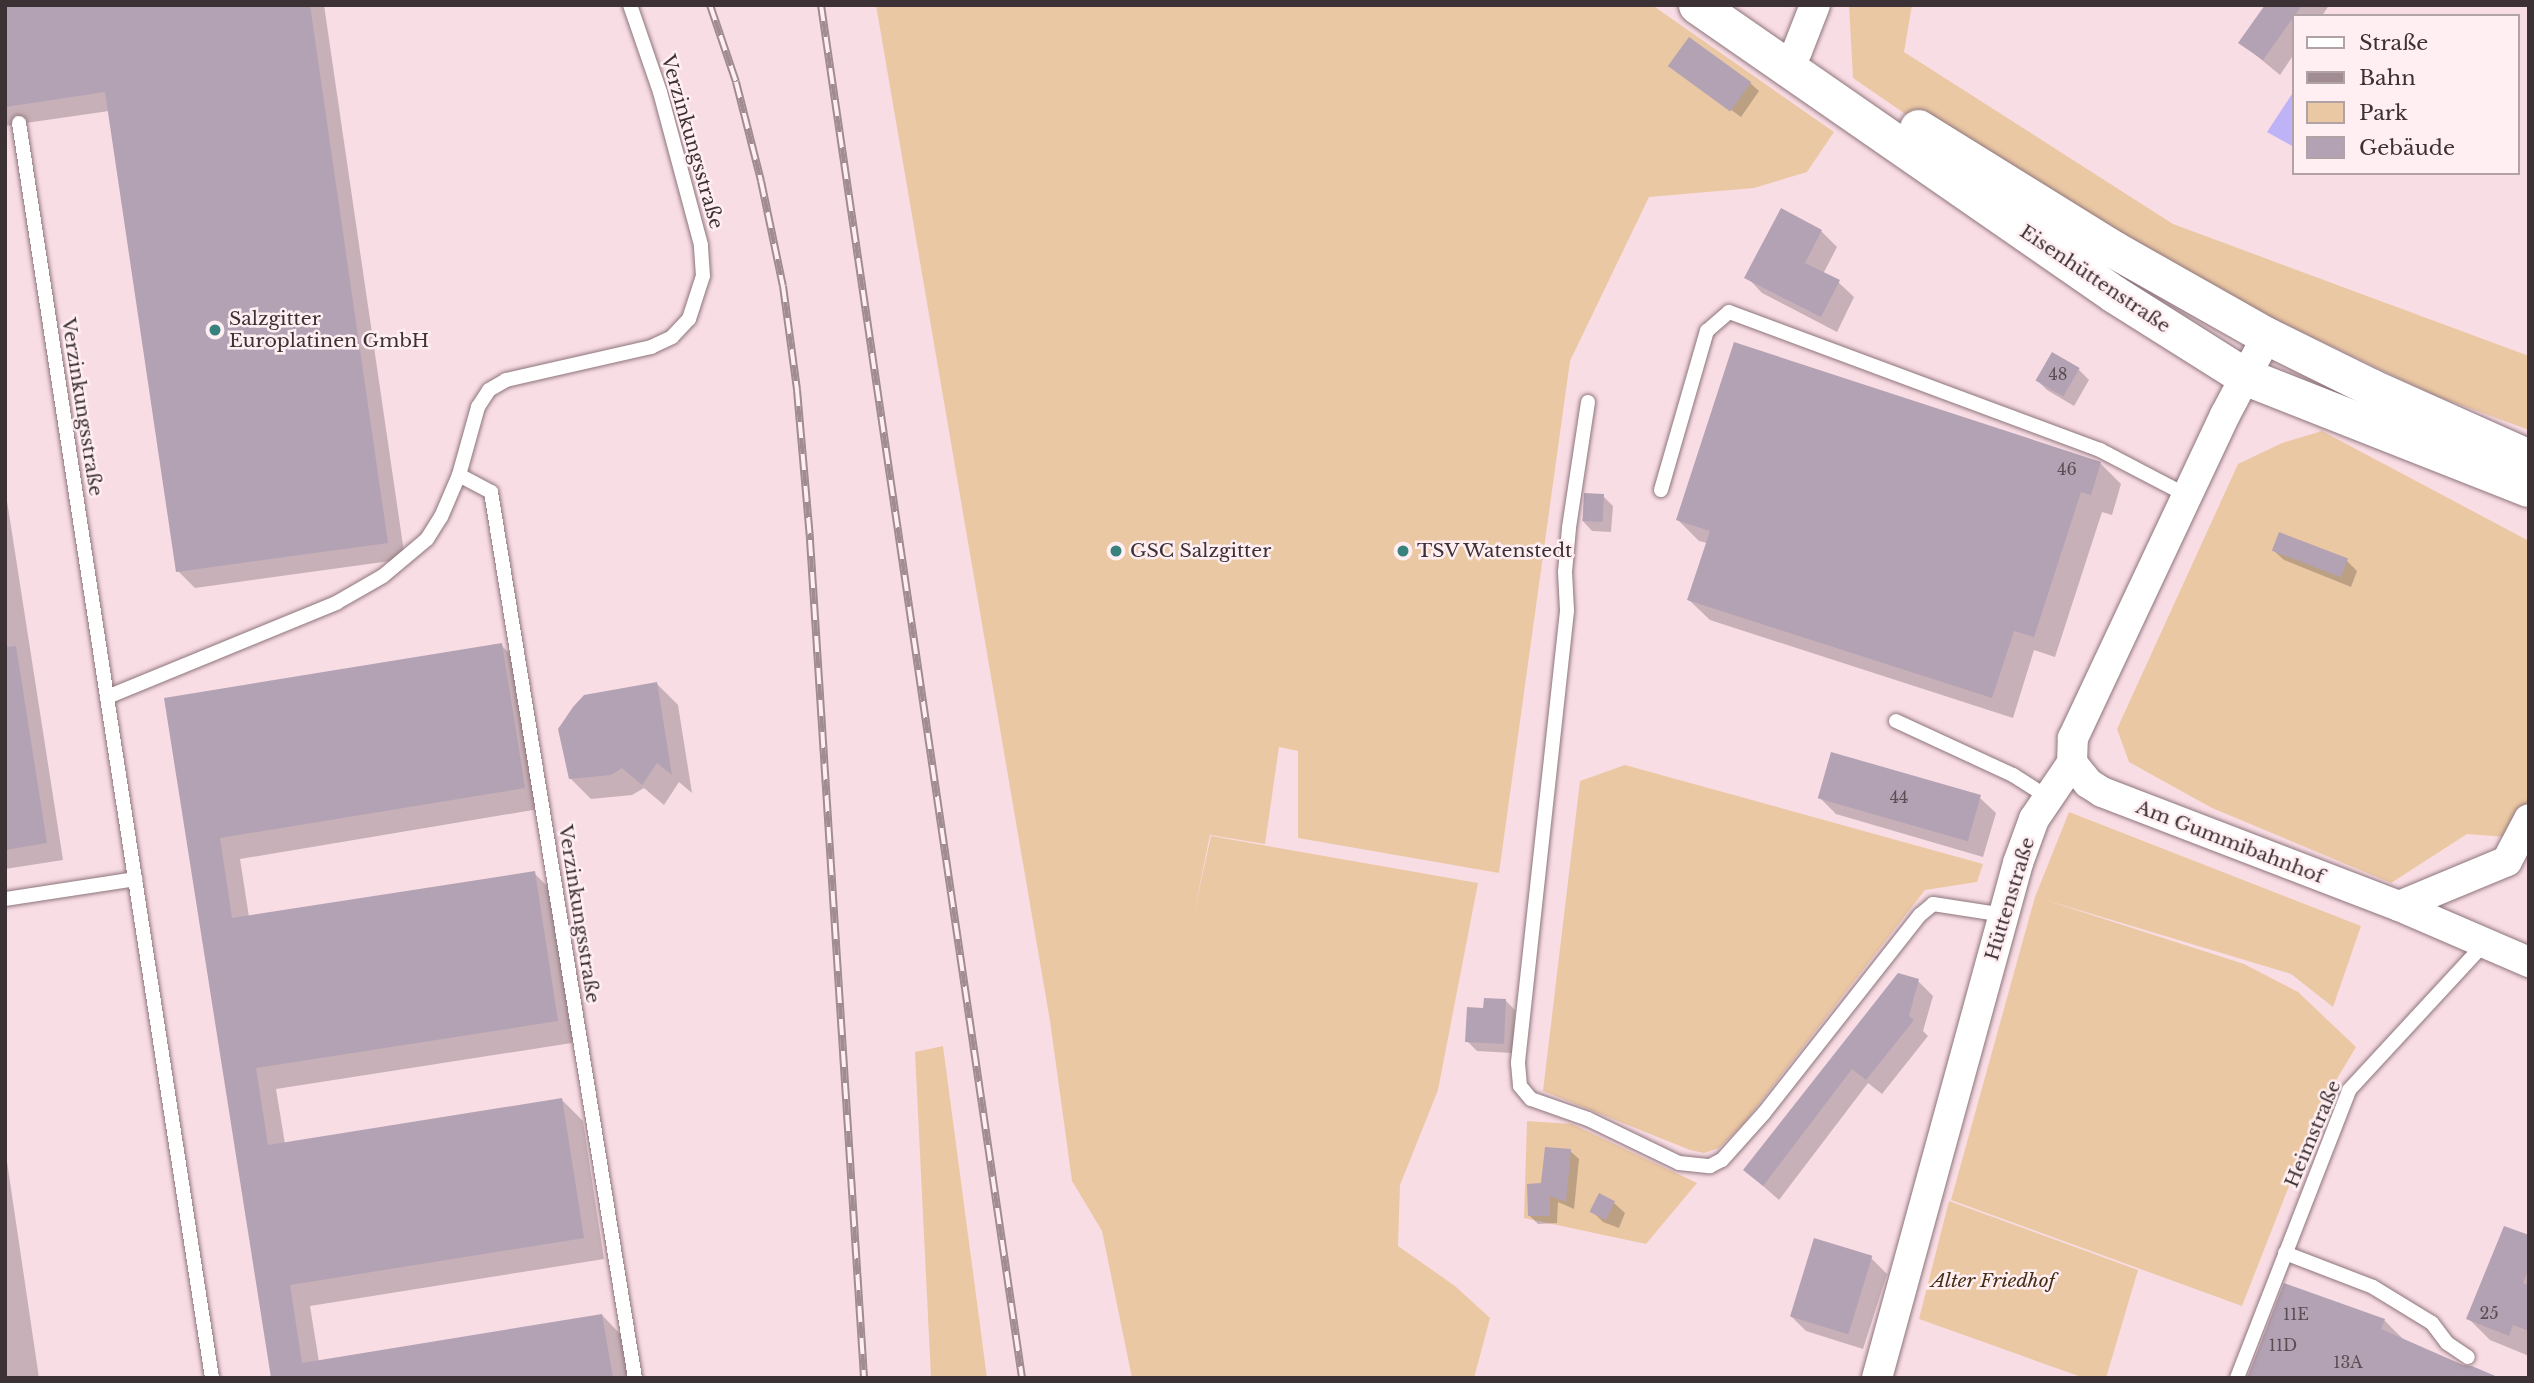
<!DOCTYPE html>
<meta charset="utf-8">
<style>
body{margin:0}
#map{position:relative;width:2534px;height:1383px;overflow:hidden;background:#f9dde5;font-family:"Libre Baskerville",serif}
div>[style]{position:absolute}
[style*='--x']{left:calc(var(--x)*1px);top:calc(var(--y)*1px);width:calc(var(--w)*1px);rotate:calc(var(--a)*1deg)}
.green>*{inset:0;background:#ebc8a4}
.water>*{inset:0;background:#beb3f7}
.shadow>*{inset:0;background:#0003}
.building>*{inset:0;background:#b3a2b3;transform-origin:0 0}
.roads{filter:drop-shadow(0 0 2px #8d757b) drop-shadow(0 0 2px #8d757b)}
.service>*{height:14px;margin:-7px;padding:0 7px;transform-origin:7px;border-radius:7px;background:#fff}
.minor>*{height:30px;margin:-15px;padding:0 15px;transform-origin:15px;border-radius:15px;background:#fff}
.tertiary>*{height:37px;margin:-18.5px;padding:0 18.5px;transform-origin:18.5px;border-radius:18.5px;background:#fff}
.rail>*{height:8px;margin-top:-4px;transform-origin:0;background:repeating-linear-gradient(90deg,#ffeef2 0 16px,#a08c92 0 32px);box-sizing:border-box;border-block:2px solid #a08c92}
.dots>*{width:19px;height:19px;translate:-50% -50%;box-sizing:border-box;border:4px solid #ffeef2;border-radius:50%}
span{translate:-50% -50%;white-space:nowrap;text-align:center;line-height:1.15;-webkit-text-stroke:5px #ffeef2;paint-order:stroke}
.number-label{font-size:16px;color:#5a4d54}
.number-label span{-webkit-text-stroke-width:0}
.street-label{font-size:19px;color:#3c3134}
.poi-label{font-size:19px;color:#3c3134}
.left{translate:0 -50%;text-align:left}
.park-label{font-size:19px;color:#452f16;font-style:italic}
.frame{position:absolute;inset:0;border:7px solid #3c3134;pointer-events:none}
.legend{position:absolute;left:2292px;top:14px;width:228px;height:161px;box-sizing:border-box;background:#ffeef2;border:2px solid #b1a2a6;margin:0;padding:9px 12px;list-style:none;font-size:21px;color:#3c3134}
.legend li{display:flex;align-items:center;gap:14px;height:35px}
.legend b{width:35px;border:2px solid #b1a2a6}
</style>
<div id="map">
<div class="green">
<i style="clip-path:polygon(876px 5px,1652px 5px,1834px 132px,1807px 172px,1754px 188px,1649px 197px,1570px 361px,1499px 873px,1298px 838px,1298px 751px,1279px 747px,1265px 844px,1210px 835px,1194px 913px,1211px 836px,1478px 883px,1438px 1090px,1400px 1185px,1398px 1246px,1455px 1286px,1490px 1318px,1474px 1378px,1132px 1378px,1102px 1231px,1072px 1181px,1050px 1021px)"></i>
<i style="clip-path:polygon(1849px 5px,1912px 5px,1904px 52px,2173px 224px,2529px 356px,2529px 430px,2436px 396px,2193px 280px,1917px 122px,1853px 78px)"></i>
<i style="clip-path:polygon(2322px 431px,2529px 541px,2529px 821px,2520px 838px,2467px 834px,2391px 883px,2212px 808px,2129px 762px,2117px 729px,2238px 464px,2282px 443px)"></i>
<i style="clip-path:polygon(1625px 765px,1983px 864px,1977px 882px,1925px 890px,1744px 1123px,1719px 1148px,1704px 1153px,1690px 1150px,1543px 1091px,1580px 781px)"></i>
<i style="clip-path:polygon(2069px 812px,2361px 926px,2333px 1007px,2291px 974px,2042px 899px,2244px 964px,2298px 992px,2356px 1047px,2320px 1107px,2242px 1306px,1951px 1200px,2035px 897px)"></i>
<i style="clip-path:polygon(943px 1046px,987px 1378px,931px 1378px,915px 1052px)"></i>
<i style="clip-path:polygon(1527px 1121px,1572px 1124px,1697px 1183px,1646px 1244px,1524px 1218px)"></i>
<i style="clip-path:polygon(1949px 1201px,2138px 1270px,2106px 1378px,2084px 1378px,1919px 1319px)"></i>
</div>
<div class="water">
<i style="clip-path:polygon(2294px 91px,2294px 147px,2267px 132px)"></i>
</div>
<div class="shadow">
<i style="clip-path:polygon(5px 5px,324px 5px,405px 559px,195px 588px,178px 571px,109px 111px,5px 126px)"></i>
<i style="clip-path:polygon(2267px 5px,2329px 5px,2322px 16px,2294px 16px,2294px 54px,2280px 75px,2241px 43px)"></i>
<i style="clip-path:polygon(1672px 67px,1750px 83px,1759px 91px,1741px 117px)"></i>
<i style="clip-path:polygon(1821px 231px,1837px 247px,1823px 274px,1838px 282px,1854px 297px,1837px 332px,1762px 293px,1747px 277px)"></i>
<i style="clip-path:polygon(1735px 344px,2101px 464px,2121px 484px,2112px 515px,2102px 512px,2055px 657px,2034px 650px,2013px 718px,1710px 620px,1689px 600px,1707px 543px,1699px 541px,1678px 520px)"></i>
<i style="clip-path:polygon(2052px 354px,2079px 370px,2089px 380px,2074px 406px,2047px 390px,2037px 380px)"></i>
<i style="clip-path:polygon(5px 488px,63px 860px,5px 869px)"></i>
<i style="clip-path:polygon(1603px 496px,1613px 506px,1611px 532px,1592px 531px,1582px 520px)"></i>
<i style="clip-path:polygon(2273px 550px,2347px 561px,2357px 571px,2351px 587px,2284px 560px)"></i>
<i style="clip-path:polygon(501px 645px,522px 666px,545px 808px,240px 859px,249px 917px,534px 873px,555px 894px,578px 1042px,276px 1089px,285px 1144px,562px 1100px,583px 1121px,604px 1259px,310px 1306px,319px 1362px,602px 1315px,623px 1337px,629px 1378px,273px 1378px,166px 699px)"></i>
<i style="clip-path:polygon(657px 684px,678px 705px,692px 793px,679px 782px,664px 805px,644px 788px,632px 795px,591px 799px,570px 778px)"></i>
<i style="clip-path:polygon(1820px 798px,1980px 798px,1996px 813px,1983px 857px,1836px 814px)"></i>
<i style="clip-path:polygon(1918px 981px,1933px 996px,1923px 1031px,1928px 1036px,1882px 1094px,1868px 1083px,1779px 1200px,1745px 1170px)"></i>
<i style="clip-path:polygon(1505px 1000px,1515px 1010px,1513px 1053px,1477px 1051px,1467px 1041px,1485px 1009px)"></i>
<i style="clip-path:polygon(5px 1148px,39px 1378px,5px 1378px)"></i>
<i style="clip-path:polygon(1570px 1151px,1579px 1159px,1574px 1209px,1558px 1202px,1557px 1223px,1538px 1224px,1529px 1215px,1543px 1185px)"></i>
<i style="clip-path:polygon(1599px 1196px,1614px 1203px,1625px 1213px,1619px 1228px,1603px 1222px,1593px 1212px)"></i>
<i style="clip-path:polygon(2529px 1237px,2529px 1356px,2490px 1340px,2469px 1319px)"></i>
<i style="clip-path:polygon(1871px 1258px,1887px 1274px,1863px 1349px,1806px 1331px,1791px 1316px)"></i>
<i style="clip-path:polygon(2384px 1320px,2405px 1341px,2249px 1378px)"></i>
</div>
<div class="building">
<i style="clip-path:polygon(5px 5px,310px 5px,388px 543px,176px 572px,105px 92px,5px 107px)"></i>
<i style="clip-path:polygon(2265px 5px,2302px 5px,2263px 60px,2238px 43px)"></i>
<i style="left:1689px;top:37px;width:77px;height:36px;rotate:36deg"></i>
<i style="clip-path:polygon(1781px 208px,1822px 230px,1805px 263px,1840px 280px,1821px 317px,1744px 278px)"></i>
<i style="clip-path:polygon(1734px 342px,2101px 462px,2091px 495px,2081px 492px,2034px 637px,2014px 631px,1992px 698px,1687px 600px,1710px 531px,1676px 520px)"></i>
<i style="left:2052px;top:352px;width:32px;height:33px;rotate:30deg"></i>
<i style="left:1584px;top:493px;width:20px;height:28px;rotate:3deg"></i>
<i style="left:2279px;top:532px;width:74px;height:20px;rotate:21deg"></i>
<i style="clip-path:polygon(502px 643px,525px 788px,220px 838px,232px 918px,535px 871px,558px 1021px,256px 1068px,268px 1145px,562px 1098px,584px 1238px,290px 1285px,302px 1363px,602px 1314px,613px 1378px,271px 1378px,164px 698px)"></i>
<i style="clip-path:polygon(16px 646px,47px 843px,5px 850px,5px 647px)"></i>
<i style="clip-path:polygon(657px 682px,672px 775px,657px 763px,642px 785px,622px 768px,611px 775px,569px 779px,558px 729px,573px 707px,584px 695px)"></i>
<i style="left:1831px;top:752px;width:156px;height:48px;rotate:16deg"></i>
<i style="clip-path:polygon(1898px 973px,1919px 979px,1909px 1016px,1914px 1020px,1866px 1080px,1852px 1069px,1763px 1186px,1743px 1170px)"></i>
<i style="clip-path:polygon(1484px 998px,1506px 999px,1504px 1044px,1465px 1042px,1467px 1007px,1483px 1008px)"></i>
<i style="clip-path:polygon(1545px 1147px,1571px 1149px,1566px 1202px,1550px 1196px,1550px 1216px,1528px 1216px,1527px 1184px,1541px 1183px)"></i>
<i style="left:1599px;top:1193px;width:18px;height:21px;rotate:27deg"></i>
<i style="clip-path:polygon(2504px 1226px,2529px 1235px,2529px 1268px,2523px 1283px,2529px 1285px,2529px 1331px,2513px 1325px,2509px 1336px,2466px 1319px)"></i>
<i style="left:1814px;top:1238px;width:61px;height:82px;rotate:17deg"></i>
<i style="clip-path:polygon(2284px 1283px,2385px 1319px,2381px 1329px,2463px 1365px,2472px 1366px,2500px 1378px,2247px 1378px)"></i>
</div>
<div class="roads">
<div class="service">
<i style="--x:19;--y:123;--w:581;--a:81.28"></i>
<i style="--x:1588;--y:402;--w:127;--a:98.6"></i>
<i style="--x:1569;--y:528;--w:44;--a:95.2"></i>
<i style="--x:1565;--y:572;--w:39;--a:87"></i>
<i style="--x:1567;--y:611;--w:455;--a:96.2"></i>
<i style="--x:1518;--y:1063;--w:23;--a:85"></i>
<i style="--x:1520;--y:1086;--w:17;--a:50"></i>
<i style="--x:1531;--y:1099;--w:60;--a:19.3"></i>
<i style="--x:1588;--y:1119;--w:101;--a:25.8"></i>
<i style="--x:1679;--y:1163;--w:31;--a:6"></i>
<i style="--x:1710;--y:1166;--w:13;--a:-27"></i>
<i style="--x:1722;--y:1160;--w:63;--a:-48.2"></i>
<i style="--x:1764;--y:1113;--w:252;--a:-51.8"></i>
<i style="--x:1920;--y:915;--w:17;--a:-40"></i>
<i style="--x:1933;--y:904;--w:72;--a:8.8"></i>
<i style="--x:459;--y:475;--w:36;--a:28"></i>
<i style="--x:491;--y:492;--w:898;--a:80.77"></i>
<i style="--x:1661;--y:490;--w:166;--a:-73.9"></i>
<i style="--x:1707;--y:331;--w:29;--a:-41"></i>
<i style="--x:1729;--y:312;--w:396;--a:20.4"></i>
<i style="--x:2100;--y:450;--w:99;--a:27.6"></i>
<i style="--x:1896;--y:721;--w:129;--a:24.8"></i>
<i style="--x:2013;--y:775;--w:43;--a:32.6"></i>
<i style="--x:5;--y:899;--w:132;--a:-8.7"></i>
<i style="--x:2285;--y:1253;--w:94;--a:21.1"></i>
<i style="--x:2373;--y:1287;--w:69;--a:31.4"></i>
<i style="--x:2432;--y:1323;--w:25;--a:53"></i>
<i style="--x:2447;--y:1343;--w:25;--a:34"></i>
<i style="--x:212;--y:1378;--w:689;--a:-98.77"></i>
<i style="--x:107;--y:697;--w:248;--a:-22.3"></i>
<i style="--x:336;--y:603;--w:54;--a:-29.9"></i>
<i style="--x:383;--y:576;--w:57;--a:-40.1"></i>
<i style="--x:427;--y:539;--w:26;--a:-58"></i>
<i style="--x:441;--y:517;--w:46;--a:-66.8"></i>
<i style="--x:459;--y:475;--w:71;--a:-74.4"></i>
<i style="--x:478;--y:407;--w:20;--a:-57"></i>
<i style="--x:489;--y:390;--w:20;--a:-30"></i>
<i style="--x:506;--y:380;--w:149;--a:-12.8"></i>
<i style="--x:651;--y:347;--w:23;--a:-25"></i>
<i style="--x:672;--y:337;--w:25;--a:-47"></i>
<i style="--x:689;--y:319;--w:45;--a:-72"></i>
<i style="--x:703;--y:276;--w:31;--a:-94"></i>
<i style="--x:701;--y:245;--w:158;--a:-105"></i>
<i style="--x:660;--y:92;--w:92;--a:-109"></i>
<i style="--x:2237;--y:1378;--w:309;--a:-68.7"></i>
<i style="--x:2349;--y:1090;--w:200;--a:-47.2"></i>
</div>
<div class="minor">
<i style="--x:1786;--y:68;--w:20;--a:-57"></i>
<i style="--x:1797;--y:51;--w:49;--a:-68.6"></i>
<i style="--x:2072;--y:763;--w:26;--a:51"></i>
<i style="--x:2088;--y:783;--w:17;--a:33"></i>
<i style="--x:2102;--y:792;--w:318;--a:21"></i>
<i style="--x:2399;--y:906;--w:142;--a:23.3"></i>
<i style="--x:2399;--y:906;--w:117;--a:-22.6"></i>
<i style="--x:2507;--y:861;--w:47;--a:-62.4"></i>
<i style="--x:1877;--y:1378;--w:534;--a:-74.69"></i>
<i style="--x:2018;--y:863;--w:47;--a:-70"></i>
<i style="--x:2034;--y:819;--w:68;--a:-55.8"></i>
<i style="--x:2072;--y:763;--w:25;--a:-88"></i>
<i style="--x:2073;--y:738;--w:357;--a:-64.8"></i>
<i style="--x:2225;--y:415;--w:89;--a:-62"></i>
</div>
<div class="tertiary">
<i style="--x:1697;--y:5;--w:507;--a:34.72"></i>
<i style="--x:2114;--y:294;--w:154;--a:32.2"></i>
<i style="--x:2244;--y:376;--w:306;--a:21.5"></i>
<i style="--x:1918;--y:128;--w:229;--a:31.8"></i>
<i style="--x:2113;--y:249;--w:177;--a:29.5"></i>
<i style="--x:2267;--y:336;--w:115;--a:26.3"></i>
<i style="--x:2370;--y:387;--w:174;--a:24.1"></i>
</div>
</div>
<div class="rail">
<i style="--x:710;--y:5;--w:81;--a:71.3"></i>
<i style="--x:736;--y:82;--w:102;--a:75.8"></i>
<i style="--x:761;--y:181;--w:107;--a:78.2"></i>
<i style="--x:783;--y:286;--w:105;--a:82.3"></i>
<i style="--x:797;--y:390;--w:151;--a:85"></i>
<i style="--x:810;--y:540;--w:840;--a:86.31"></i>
<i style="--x:821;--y:5;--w:1388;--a:81.67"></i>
</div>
<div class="dots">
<i style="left:215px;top:330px;background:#39817d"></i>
<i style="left:1116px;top:551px;background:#39817d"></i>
<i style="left:1403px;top:551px;background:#39817d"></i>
</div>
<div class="number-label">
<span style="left:2058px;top:374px">48</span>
<span style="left:2067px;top:469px">46</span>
<span style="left:1899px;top:797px">44</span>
<span style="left:2489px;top:1313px">25</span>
<span style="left:2296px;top:1314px">11E</span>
<span style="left:2283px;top:1345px">11D</span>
<span style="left:2348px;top:1362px">13A</span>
</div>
<div class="street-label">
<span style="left:692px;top:142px;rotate:74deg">Verzinkungsstraße</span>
<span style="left:2095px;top:279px;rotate:34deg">Eisenhüttenstraße</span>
<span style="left:82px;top:407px;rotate:81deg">Verzinkungsstraße</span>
<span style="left:2230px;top:842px;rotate:21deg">Am Gummibahnhof</span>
<span style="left:2010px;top:899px;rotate:-73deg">Hüttenstraße</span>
<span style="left:579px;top:914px;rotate:81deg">Verzinkungsstraße</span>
<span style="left:2313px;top:1134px;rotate:-67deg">Heimstraße</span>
</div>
<div class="poi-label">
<span class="left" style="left:229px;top:330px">Salzgitter<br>Europlatinen GmbH</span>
<span class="left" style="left:1130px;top:551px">GSC Salzgitter</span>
<span class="left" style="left:1417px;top:551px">TSV Watenstedt</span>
</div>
<div class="park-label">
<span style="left:1993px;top:1281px">Alter Friedhof</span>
</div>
<div class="frame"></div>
<ul class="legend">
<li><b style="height:9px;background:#fff"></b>Straße</li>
<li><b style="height:9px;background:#a08c92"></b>Bahn</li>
<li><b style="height:19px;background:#ebc8a4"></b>Park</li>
<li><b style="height:19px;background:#b3a2b3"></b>Gebäude</li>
</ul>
</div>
